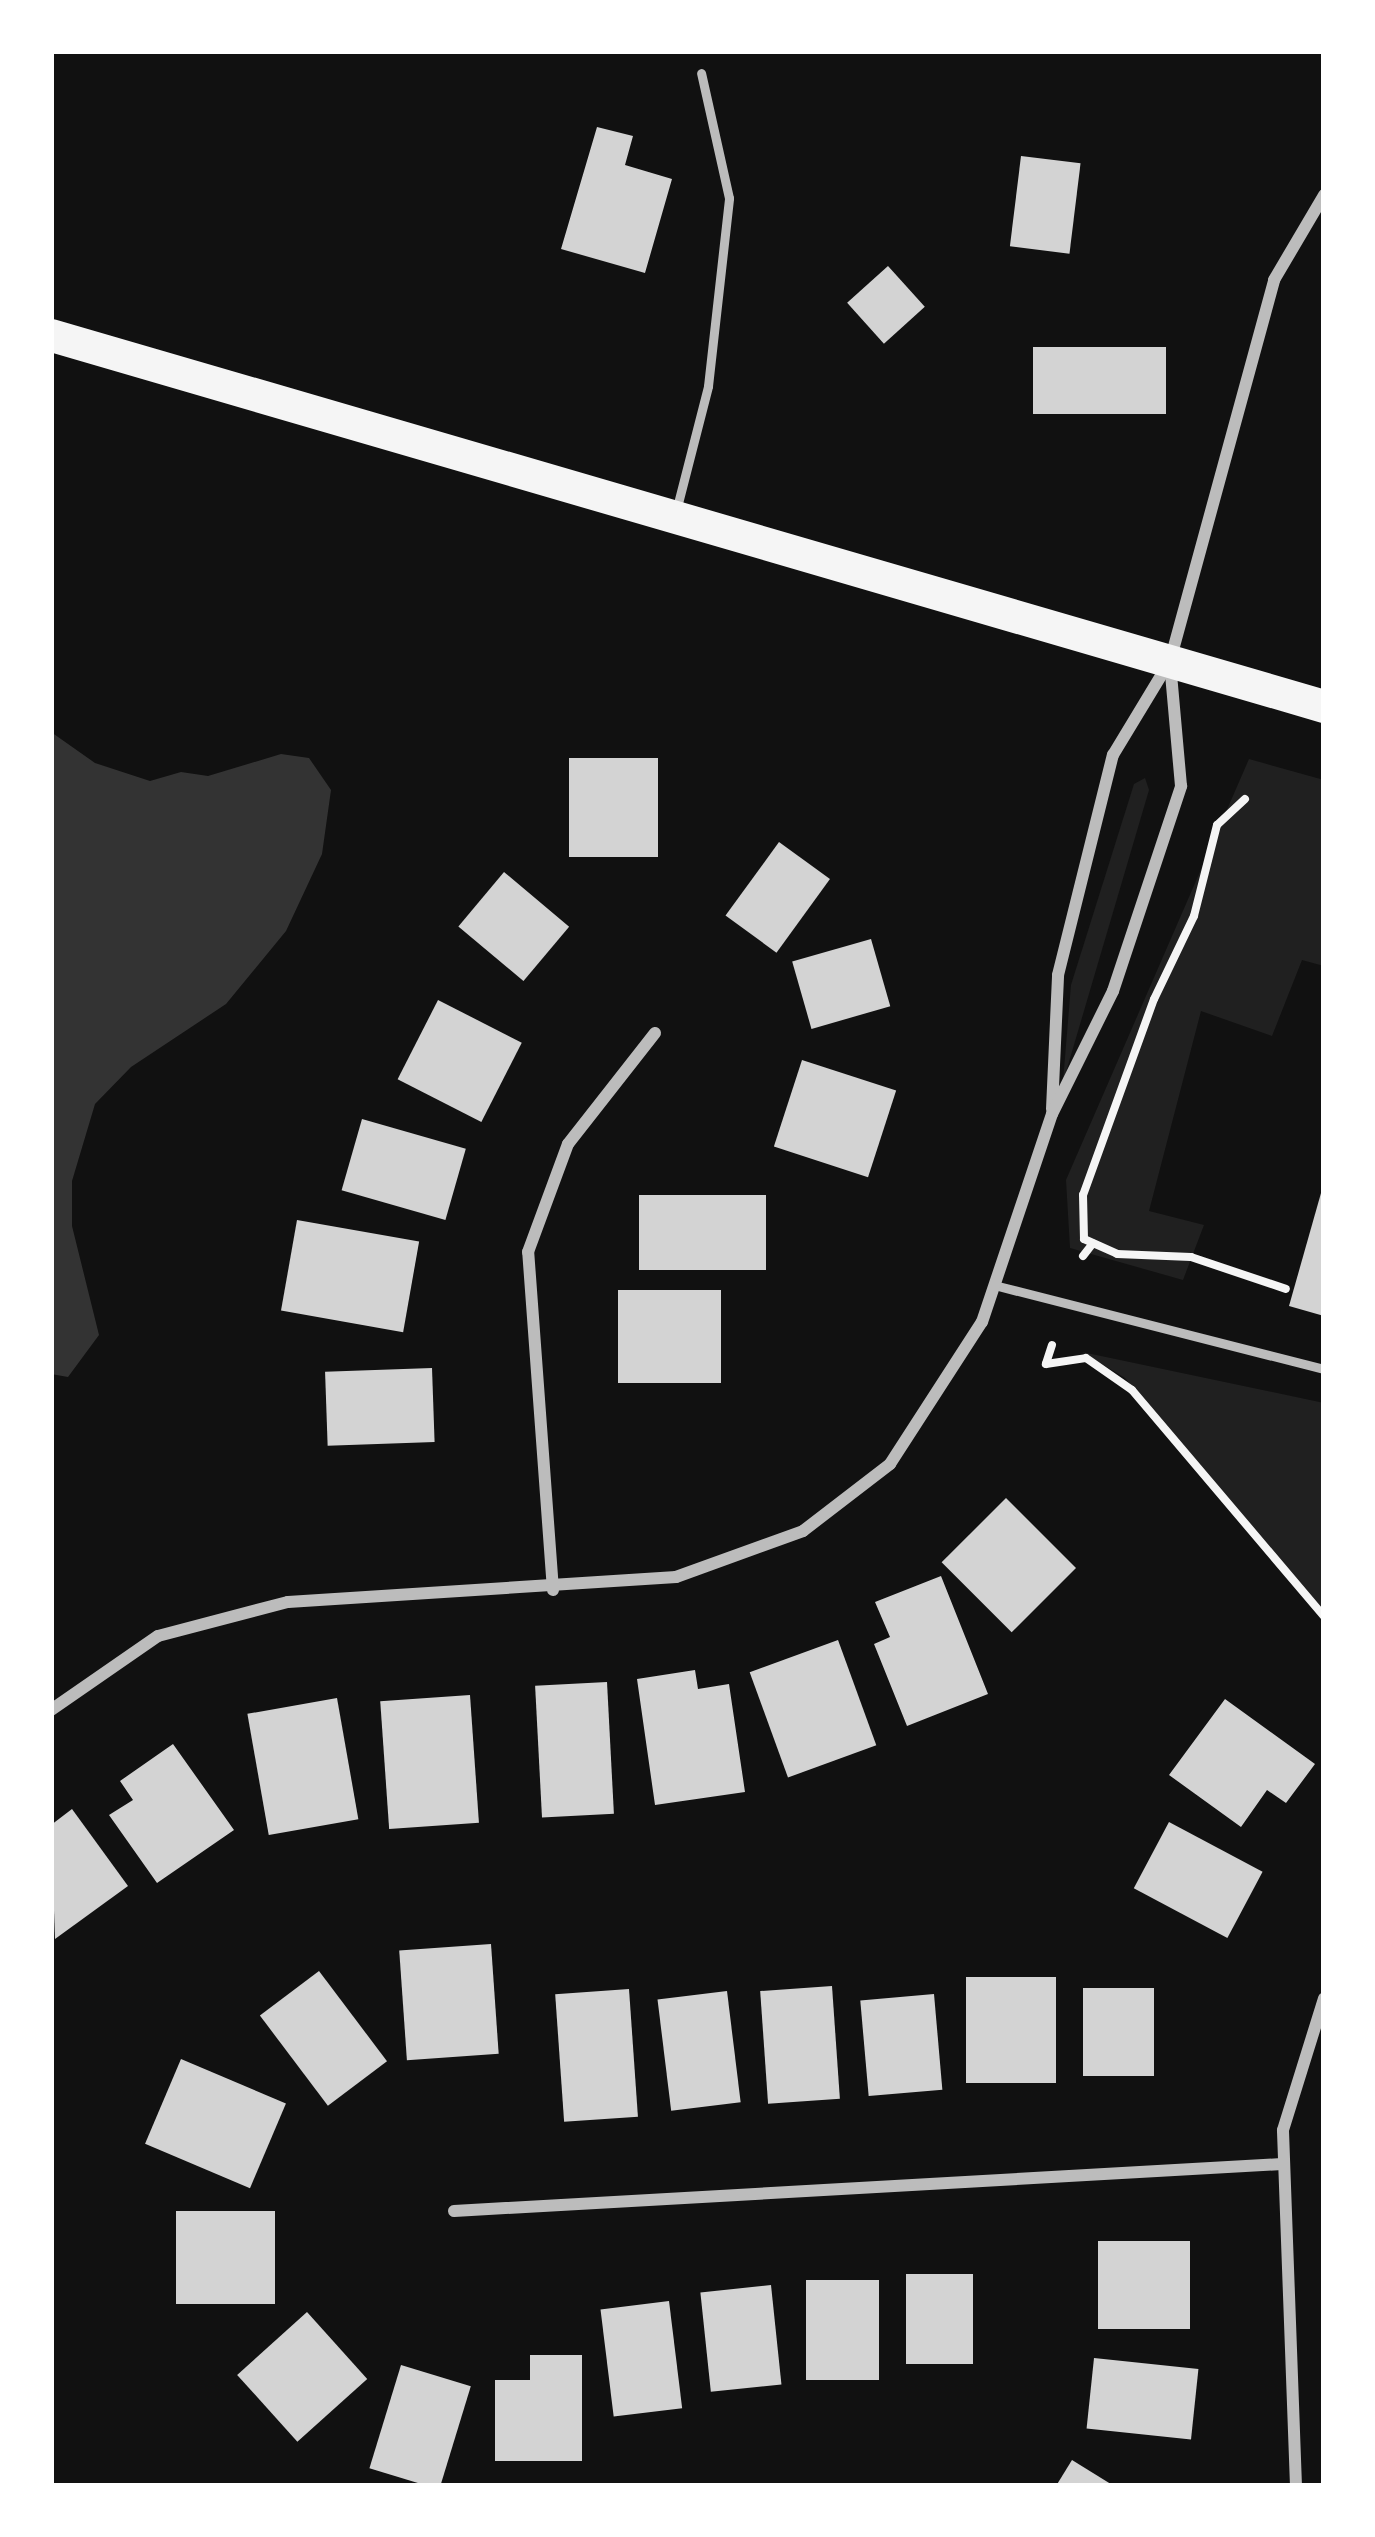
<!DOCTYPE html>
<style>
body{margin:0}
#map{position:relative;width:1375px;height:2537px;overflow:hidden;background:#111;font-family:"PT Serif",serif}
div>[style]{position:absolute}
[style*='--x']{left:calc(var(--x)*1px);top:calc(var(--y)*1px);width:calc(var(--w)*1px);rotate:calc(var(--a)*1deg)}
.green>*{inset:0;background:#202020}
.water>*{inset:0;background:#333}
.building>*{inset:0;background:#d3d3d3;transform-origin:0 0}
.path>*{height:8px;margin:-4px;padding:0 4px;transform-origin:4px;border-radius:4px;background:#f5f5f5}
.service>*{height:9px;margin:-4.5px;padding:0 4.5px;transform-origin:4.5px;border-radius:4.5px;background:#bcbcbc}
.minor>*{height:12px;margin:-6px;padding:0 6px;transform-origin:6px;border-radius:6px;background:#bcbcbc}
.trunk>*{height:33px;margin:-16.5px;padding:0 16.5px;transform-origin:16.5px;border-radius:16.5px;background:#f5f5f5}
span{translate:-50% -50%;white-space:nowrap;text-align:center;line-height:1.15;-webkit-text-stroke:12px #fff;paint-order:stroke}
.frame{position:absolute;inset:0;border:54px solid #fff;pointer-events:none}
</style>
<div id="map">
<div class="green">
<i style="clip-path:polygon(1249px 759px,1324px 780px,1324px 966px,1302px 960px,1272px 1036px,1201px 1011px,1149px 1211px,1204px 1225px,1183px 1280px,1070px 1248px,1066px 1180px)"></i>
<i style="clip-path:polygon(1145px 778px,1149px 790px,1063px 1082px,1071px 985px,1134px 784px)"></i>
<i style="clip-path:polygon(1082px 1352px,1324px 1403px,1324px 1612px,1125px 1378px)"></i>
</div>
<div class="water">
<i style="clip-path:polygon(51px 732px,95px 763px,150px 781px,181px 772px,208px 776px,281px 754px,309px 758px,331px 790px,322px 854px,286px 931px,226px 1004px,131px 1067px,95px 1104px,72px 1181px,72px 1226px,99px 1335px,68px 1377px,51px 1374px)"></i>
</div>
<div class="building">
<i style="clip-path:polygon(597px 127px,633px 136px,625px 165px,672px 179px,645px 273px,561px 249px)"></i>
<i style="left:1021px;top:156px;width:60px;height:91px;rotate:7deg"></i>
<i style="left:888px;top:266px;width:55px;height:55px;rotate:48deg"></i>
<i style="left:1033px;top:347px;width:133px;height:67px"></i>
<i style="left:569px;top:758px;width:89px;height:99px"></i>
<i style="left:779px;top:842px;width:63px;height:91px;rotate:36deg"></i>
<i style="left:504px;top:872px;width:85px;height:71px;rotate:40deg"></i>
<i style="left:871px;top:939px;width:70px;height:82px;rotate:74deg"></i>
<i style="left:438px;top:1000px;width:94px;height:89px;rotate:27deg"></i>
<i style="left:802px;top:1060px;width:99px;height:91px;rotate:18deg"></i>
<i style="left:362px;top:1119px;width:108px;height:74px;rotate:16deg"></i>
<i style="clip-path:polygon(1323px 1186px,1324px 1186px,1324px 1316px,1289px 1306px)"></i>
<i style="left:639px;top:1195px;width:127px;height:75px"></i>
<i style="left:297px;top:1220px;width:124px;height:92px;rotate:10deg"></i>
<i style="left:618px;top:1290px;width:103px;height:93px"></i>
<i style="left:432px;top:1368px;width:74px;height:107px;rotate:88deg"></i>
<i style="left:1006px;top:1498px;width:99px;height:91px;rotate:45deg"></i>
<i style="clip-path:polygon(941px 1576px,988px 1694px,907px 1726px,874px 1644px,890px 1637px,875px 1602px)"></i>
<i style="left:838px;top:1640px;width:112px;height:94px;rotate:70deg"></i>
<i style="clip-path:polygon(695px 1670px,698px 1689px,729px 1684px,745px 1792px,655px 1805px,637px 1679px)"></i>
<i style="left:607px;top:1682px;width:132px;height:72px;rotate:87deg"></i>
<i style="left:470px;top:1695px;width:128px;height:90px;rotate:86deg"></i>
<i style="left:337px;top:1698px;width:123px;height:91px;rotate:80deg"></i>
<i style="clip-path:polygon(1225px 1699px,1315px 1764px,1286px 1803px,1267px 1790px,1241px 1827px,1169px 1775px)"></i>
<i style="clip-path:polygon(173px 1744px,234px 1830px,157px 1883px,109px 1815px,133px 1800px,120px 1781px)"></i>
<i style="clip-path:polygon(72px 1809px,128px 1886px,55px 1939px,51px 1825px)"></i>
<i style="left:1169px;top:1822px;width:106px;height:75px;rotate:28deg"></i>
<i style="left:491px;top:1944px;width:110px;height:92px;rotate:86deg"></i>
<i style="left:319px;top:1971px;width:113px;height:74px;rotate:53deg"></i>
<i style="left:966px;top:1977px;width:90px;height:106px"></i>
<i style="left:832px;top:1986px;width:113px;height:72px;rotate:86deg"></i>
<i style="left:1083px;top:1988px;width:71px;height:88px"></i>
<i style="left:629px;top:1989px;width:128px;height:74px;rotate:86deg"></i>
<i style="left:727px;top:1991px;width:112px;height:70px;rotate:83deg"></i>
<i style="left:934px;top:1994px;width:96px;height:74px;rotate:85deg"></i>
<i style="left:181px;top:2059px;width:114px;height:92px;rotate:23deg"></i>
<i style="left:176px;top:2211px;width:99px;height:93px"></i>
<i style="left:1098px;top:2241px;width:92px;height:88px"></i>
<i style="left:906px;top:2274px;width:67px;height:90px"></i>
<i style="left:879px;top:2280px;width:100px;height:73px;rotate:90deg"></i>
<i style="left:771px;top:2285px;width:100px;height:71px;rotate:84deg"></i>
<i style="left:669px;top:2301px;width:108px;height:69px;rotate:83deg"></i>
<i style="left:307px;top:2312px;width:90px;height:94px;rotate:48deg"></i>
<i style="clip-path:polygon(530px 2355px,582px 2355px,582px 2461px,495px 2461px,495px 2380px,530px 2380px)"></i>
<i style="left:1094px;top:2358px;width:105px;height:71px;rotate:6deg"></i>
<i style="left:401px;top:2365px;width:73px;height:108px;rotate:17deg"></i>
<i style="clip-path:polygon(1072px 2460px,1114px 2486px,1056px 2486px)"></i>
</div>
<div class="path">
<i style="--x:1245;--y:799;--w:38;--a:137"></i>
<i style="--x:1217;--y:825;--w:94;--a:104.2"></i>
<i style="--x:1194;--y:916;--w:92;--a:115.7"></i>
<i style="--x:1154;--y:999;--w:208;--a:109.9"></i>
<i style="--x:1083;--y:1195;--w:44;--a:88.7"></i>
<i style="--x:1084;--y:1239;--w:36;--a:24"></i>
<i style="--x:1117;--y:1254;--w:74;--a:2.3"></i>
<i style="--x:1191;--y:1257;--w:100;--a:18.6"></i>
<i style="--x:1083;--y:1256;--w:16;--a:-52"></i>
<i style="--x:1052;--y:1345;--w:20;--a:108"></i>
<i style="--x:1046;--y:1364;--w:40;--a:-8.5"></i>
<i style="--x:1086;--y:1358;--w:56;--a:34.8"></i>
<i style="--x:1132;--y:1390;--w:297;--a:49.7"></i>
</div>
<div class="service">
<i style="--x:676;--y:511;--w:129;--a:-75.6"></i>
<i style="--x:708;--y:386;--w:189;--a:-83.6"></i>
<i style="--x:729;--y:198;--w:128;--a:-102.6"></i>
<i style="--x:994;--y:1285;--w:341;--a:14.3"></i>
</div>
<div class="minor">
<i style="--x:1052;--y:1109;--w:134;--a:-87.4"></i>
<i style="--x:1058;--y:975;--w:227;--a:-76"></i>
<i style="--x:1113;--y:755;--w:110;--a:-58.8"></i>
<i style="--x:1170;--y:661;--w:395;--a:-74.7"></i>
<i style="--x:1274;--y:280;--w:99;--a:-59.5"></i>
<i style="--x:553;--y:1590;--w:339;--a:-94.2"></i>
<i style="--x:528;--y:1252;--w:115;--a:-69.7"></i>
<i style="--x:568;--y:1144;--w:141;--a:-51.9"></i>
<i style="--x:51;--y:1710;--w:130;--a:-34.7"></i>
<i style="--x:158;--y:1636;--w:134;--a:-14.7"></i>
<i style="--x:288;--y:1602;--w:389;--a:-3.7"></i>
<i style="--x:676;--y:1577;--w:135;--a:-19.9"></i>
<i style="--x:803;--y:1531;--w:110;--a:-37.6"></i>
<i style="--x:890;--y:1464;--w:169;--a:-57.1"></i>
<i style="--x:982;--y:1322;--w:219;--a:-71.4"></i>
<i style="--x:1052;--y:1114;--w:137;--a:-63.6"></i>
<i style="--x:1113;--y:991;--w:216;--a:-71.6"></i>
<i style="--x:1181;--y:786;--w:124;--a:-95.1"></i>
<i style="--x:454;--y:2211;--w:829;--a:-3.25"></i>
<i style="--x:1296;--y:2486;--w:356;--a:-92.1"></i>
<i style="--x:1283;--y:2130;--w:138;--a:-72.7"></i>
</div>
<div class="trunk">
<i style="--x:51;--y:335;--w:1326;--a:16.25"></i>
</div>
<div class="frame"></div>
</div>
